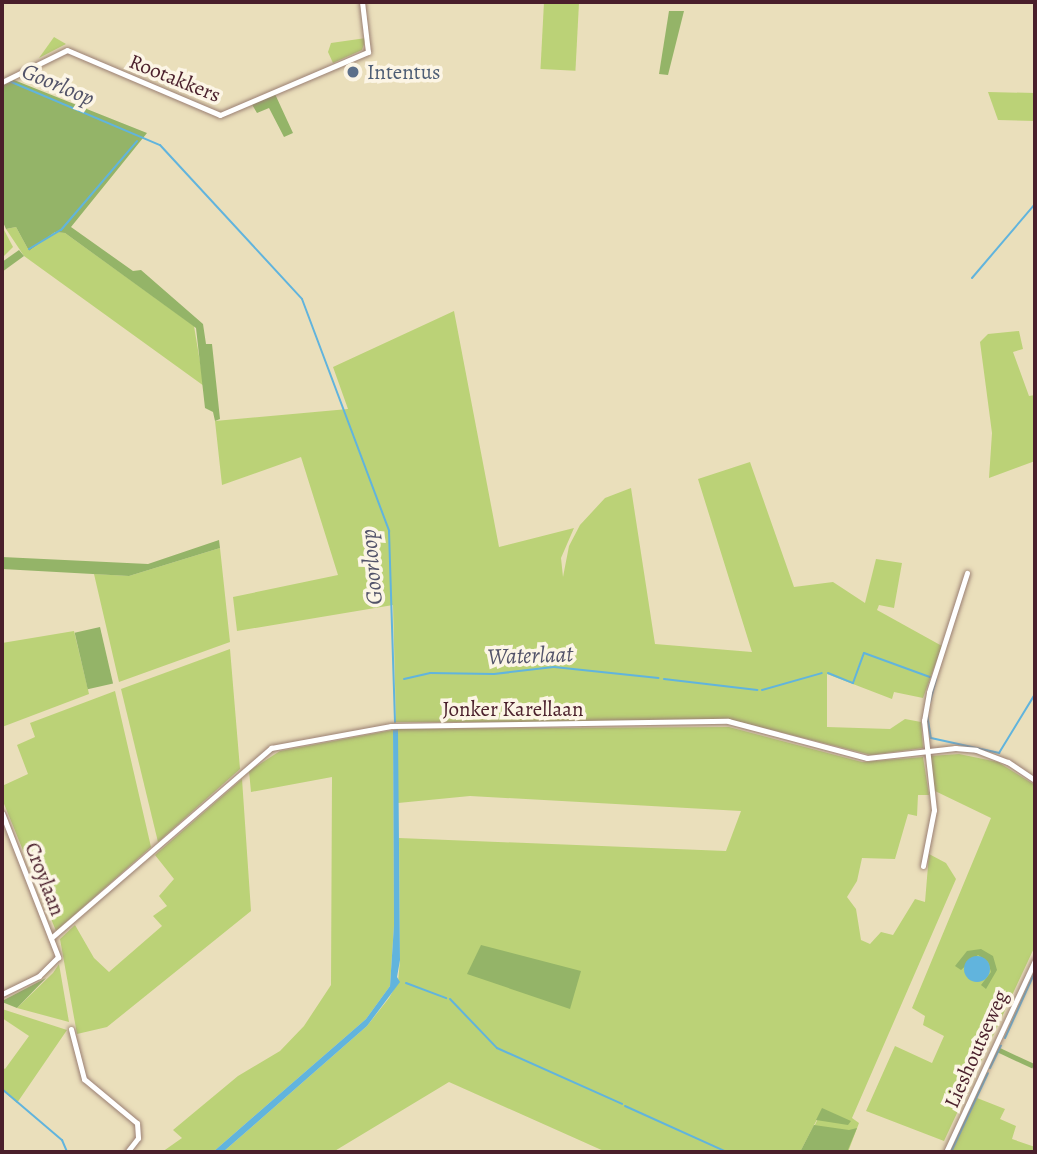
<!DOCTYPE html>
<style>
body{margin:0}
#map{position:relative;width:1037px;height:1154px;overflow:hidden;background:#eadfbb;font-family:Alegreya,serif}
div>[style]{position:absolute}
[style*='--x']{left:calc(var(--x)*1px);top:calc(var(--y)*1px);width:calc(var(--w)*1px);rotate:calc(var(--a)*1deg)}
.green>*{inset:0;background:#bbd277;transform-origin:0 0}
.forest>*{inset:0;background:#94b468;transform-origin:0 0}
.water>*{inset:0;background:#61b4dd}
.round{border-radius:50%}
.stream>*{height:2px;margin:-1px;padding:0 1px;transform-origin:1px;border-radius:1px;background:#61b4dd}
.roads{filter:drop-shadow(0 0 2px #9a7f73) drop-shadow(0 0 2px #9a7f73)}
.street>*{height:5px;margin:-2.5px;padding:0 2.5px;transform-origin:2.5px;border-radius:2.5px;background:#fff}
.dots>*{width:19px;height:19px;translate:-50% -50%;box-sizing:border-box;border:4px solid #fcf5e5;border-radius:50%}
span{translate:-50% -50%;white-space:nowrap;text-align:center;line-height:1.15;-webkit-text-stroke:7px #fcf5e5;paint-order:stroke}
.service-label{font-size:21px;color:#4e5e75}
.left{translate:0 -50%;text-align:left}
.street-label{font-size:21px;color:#4a1f2b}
.water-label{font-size:23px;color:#525369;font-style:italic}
.frame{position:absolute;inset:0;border:4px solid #4a1f2b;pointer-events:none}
</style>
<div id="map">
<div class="green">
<i style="left:544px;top:2px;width:35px;height:67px;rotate:3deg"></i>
<i style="clip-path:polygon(54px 37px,66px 44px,39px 58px)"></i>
<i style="clip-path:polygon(366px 38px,362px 50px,333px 63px,328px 52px,331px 43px)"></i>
<i style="clip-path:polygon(988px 92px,1035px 93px,1035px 121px,998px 120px)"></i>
<i style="clip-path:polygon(2px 226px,13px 247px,2px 258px)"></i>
<i style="clip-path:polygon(16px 227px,29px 251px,55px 232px,65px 233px,194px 326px,204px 386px,24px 256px,6px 229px)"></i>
<i style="clip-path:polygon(454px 311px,499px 547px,574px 528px,561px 558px,563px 577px,569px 546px,580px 525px,605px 498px,631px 488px,655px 644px,752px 652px,698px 479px,750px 462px,794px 587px,833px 582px,865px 603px,876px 559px,902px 563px,894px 608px,879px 605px,877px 610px,942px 646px,923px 698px,894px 692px,892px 699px,827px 674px,827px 727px,890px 729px,905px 719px,921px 722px,923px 748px,871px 755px,740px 722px,396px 722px,393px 605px,237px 631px,233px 597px,338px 575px,301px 457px,222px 485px,215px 421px,348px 409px,333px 367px)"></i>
<i style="clip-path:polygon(1019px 331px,1023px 349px,1013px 352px,1029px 396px,1035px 395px,1035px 461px,989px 478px,992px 433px,980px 342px,988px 334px)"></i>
<i style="clip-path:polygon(220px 548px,230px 642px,119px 682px,94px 574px,129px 576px)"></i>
<i style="clip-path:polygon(74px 631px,89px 694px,2px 727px,2px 643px)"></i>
<i style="clip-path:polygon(230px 649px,240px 769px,158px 842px,121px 689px)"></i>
<i style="clip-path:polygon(115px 691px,151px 847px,56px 931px,2px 799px,2px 786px,28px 774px,17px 745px,35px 737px,30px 723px)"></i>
<i style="clip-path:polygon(729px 727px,862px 762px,923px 757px,929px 795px,918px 795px,917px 816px,908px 814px,895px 859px,862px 858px,857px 881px,847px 897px,856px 909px,861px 940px,870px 944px,881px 932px,893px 935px,915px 899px,925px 902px,929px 854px,946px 863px,956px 879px,852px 1118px,859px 1123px,848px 1152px,802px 1152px,823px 1108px,800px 1152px,606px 1152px,449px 1082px,333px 1152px,223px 1152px,367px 1026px,389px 998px,398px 982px,400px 960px,399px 838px,726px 851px,741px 811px,470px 796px,398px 803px,398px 729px)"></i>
<i style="clip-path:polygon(393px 730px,394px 925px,390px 986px,366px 1019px,213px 1152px,162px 1152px,182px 1138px,173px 1130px,238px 1076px,280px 1051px,304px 1026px,331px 985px,332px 777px,251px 792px,249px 771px,280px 751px)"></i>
<i style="clip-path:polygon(959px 754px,998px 762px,1035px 785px,1035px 946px,944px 1141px,866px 1111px,895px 1046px,932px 1063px,944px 1036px,923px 1025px,925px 1016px,912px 1008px,991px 818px,935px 791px,930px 756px)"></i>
<i style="clip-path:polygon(242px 779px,251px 911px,107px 1027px,77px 1034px,60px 939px,75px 925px,94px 958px,109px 972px,162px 926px,153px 916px,167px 906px,159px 896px,174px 879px,155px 855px)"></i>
<i style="clip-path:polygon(59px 964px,69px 1022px,17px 1008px,53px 973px)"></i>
<i style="clip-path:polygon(2px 1009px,67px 1030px,17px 1103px,2px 1090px,2px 1067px,5px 1069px,29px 1036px,2px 1018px)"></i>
<i style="clip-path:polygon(977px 1098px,1005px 1109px,1000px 1119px,1016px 1126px,1012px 1139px,1035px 1147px,1035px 1152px,951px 1152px)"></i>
</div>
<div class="forest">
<i style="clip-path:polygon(669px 11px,684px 11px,668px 75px,659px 74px)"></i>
<i style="clip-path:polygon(14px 80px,147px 133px,71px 227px,133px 271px,141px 270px,203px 324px,206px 344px,212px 344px,220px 419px,215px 421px,213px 412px,205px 408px,196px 328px,65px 233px,55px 232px,29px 251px,16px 227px,6px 229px,2px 220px,2px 86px)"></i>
<i style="clip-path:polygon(275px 94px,293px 133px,284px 137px,269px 108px,257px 113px,251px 103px)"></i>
<i style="clip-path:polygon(19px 250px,24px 256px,2px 272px,2px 262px)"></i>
<i style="clip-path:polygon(219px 540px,220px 548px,129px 576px,2px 569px,2px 557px,148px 564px)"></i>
<i style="left:100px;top:627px;width:58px;height:26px;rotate:77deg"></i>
<i style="clip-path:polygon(481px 945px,581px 971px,570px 1009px,467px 974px)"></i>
<i style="clip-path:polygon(981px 949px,993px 956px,997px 970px,986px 989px,981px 985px,991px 972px,988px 962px,978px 955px,961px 970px,955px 966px,967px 951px)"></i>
<i style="clip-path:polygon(46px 978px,17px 1008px,2px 1002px,2px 1001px)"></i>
<i style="left:1000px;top:1048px;width:38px;height:5px;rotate:25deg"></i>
<i style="clip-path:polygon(822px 1108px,851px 1121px,848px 1125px,816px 1120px)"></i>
<i style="clip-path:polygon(814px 1125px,849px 1130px,857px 1128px,847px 1152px,800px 1152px)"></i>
</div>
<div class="water">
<i style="clip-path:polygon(398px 729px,400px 960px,397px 977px,400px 982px,367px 1026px,223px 1152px,213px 1152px,366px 1019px,390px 986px,394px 925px,393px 730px)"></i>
<i class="round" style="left:964px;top:956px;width:26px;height:26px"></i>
</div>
<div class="stream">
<i style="--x:9;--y:81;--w:164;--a:23"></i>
<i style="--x:160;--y:145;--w:209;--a:47.3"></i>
<i style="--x:302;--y:299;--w:248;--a:69.4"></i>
<i style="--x:389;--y:531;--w:191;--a:88.2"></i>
<i style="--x:29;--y:249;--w:37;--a:-31"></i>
<i style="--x:61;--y:230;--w:117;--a:-49.5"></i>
<i style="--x:972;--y:278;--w:97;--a:-49.6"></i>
<i style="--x:828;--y:673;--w:27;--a:22"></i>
<i style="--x:853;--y:683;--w:32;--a:-70"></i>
<i style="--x:864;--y:653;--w:70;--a:20"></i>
<i style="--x:404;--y:679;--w:27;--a:-13"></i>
<i style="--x:430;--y:673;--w:64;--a:0.9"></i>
<i style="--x:494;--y:674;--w:60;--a:-6.7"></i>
<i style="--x:554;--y:667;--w:105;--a:6"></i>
<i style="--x:664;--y:679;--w:94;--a:6.7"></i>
<i style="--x:762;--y:690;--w:62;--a:-15.8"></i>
<i style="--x:930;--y:702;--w:24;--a:-75"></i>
<i style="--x:927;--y:714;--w:24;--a:81"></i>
<i style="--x:931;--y:738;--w:70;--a:12.4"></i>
<i style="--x:999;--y:753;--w:69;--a:-58.6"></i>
<i style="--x:406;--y:983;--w:43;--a:20.6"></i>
<i style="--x:450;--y:999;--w:68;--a:46.2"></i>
<i style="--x:497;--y:1048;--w:137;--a:24.1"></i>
<i style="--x:1005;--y:1038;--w:72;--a:-65.6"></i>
<i style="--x:990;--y:1068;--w:25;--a:-64"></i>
<i style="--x:2;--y:1089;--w:79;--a:40.4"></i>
<i style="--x:62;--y:1140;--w:13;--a:67"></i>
<i style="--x:625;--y:1106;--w:112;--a:24.3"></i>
<i style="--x:951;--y:1152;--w:87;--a:-64.9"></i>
</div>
<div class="roads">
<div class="street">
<i style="--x:2;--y:82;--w:72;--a:-26.2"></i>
<i style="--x:67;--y:50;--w:166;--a:23"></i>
<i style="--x:220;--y:115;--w:161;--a:-23.1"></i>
<i style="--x:368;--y:52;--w:50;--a:-96.8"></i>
<i style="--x:2;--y:813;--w:155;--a:68.7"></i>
<i style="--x:58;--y:957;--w:27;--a:135"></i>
<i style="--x:39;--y:976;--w:41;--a:154.1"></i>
<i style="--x:923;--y:866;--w:57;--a:-78.9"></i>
<i style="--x:934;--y:810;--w:90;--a:-96.4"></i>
<i style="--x:924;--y:721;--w:29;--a:-80"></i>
<i style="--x:929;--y:692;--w:125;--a:-72.3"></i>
<i style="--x:51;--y:938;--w:291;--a:-40.8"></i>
<i style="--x:271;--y:748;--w:122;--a:-10.4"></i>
<i style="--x:391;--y:726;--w:337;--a:-0.9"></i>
<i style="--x:728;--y:721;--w:144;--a:14.9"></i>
<i style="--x:867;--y:758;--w:89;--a:-6.5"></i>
<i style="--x:955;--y:748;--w:21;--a:5"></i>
<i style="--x:976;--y:750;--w:34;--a:21"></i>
<i style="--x:1008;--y:762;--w:32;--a:34"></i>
<i style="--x:71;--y:1029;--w:52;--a:75.4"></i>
<i style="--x:84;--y:1079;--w:69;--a:39.7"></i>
<i style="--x:137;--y:1123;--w:15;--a:86"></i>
<i style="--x:138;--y:1138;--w:18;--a:128"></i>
<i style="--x:946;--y:1152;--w:212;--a:-65.1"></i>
</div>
</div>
<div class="dots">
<i style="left:353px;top:72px;background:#5c6f8a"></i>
</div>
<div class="service-label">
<span class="left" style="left:367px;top:72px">Intentus</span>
</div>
<div class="street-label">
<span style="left:175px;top:78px;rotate:22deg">Rootakkers</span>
<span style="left:513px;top:709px">Jonker Karellaan</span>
<span style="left:45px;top:879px;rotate:69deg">Croylaan</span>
<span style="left:976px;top:1049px;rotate:-66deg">Lieshoutseweg</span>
</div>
<div class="water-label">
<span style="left:58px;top:85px;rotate:23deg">Goorloop</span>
<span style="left:372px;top:567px;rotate:-95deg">Goorloop</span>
<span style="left:530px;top:656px;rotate:-2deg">Waterlaat</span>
</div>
<div class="frame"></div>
</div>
